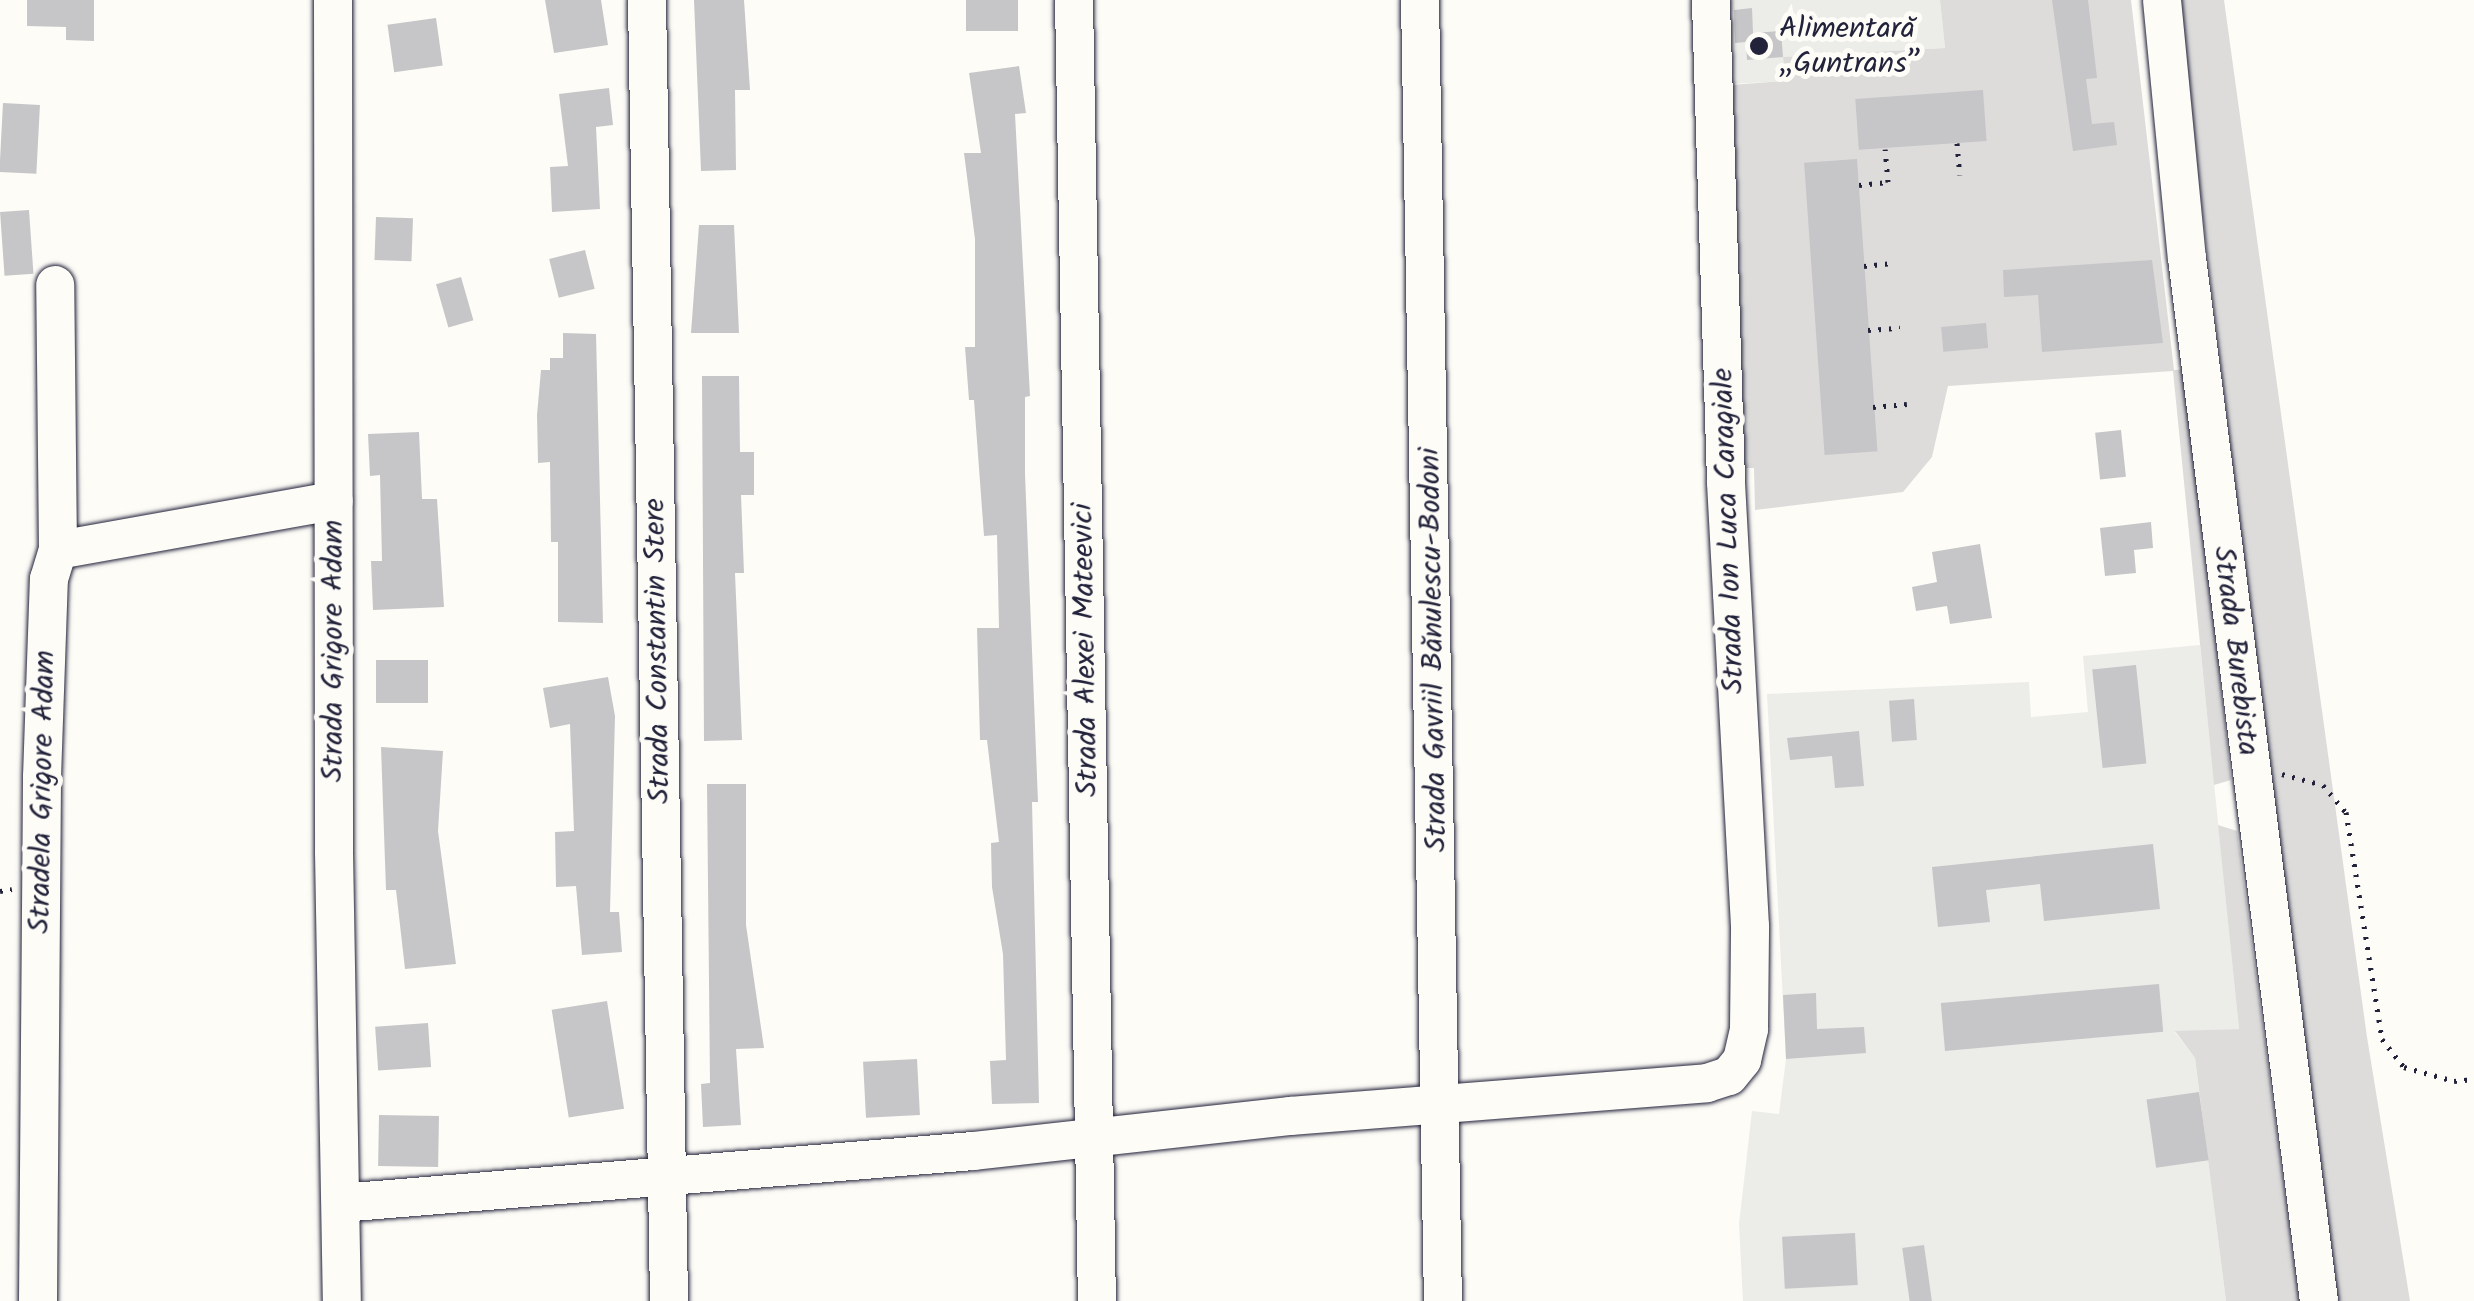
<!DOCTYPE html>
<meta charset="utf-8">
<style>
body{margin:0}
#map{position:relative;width:2474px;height:1301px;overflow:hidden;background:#fdfcf7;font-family:Kalam,sans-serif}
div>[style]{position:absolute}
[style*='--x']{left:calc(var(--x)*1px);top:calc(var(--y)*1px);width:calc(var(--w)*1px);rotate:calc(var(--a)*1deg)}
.built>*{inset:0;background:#ecece9}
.green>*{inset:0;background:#dddcdb}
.building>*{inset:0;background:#c6c6c8;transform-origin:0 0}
.path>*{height:5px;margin-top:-2.5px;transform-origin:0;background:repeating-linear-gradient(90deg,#22223b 0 2.5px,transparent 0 10.5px)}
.roads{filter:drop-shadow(0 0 2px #22223b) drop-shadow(0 0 2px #22223b)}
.minor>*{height:38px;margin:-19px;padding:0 19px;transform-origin:19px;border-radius:19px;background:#fdfcf7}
.dots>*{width:28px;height:28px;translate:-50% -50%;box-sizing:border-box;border:5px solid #fdfcf7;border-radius:50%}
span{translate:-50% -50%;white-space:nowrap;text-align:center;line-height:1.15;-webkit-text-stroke:10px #fdfcf7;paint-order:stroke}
.poi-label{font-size:30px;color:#22223b}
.left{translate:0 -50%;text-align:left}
.street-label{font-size:30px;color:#22223b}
</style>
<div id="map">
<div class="built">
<i style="clip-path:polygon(1728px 0,1940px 0,1945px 48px,1783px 57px,1785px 81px,1731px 84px)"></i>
<i style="clip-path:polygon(2200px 645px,2239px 1029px,2175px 1032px,2195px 1058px,2226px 1301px,1743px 1301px,1739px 1224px,1752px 1111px,1779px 1114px,1786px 1059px,1767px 694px,2029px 682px,2031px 717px,2088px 712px,2083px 656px)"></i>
</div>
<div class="green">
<i style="clip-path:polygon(1940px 0,2131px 0,2174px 370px,2187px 369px,2231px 780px,2214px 785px,2173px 371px,1948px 386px,1932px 457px,1903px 492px,1755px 510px,1754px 468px,1739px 468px,1731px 85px,1785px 81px,1783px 57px,1945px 48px)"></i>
<i style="clip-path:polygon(2177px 0,2224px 0,2367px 1037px,2410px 1301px,2333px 1301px)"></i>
<i style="clip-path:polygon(2218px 825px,2237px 831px,2299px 1301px,2226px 1301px,2195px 1058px,2175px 1031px,2239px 1029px)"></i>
</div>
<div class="building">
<i style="clip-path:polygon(27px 0,94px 0,94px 41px,66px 40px,66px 27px,27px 26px)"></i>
<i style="clip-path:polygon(545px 0,601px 0,608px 45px,554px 53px)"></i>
<i style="clip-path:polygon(694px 0,744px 0,750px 90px,735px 90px,736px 170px,701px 171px)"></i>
<i style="left:966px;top:0;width:52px;height:31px"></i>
<i style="clip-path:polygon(2052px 0,2088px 0,2097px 78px,2086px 79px,2092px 124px,2114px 122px,2117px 145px,2073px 151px)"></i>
<i style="clip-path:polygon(1752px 8px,1753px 33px,1781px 31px,1783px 57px,1747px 60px,1746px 42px,1735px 43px,1734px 10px)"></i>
<i style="left:436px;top:18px;width:48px;height:49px;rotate:82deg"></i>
<i style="clip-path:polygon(1019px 66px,1026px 113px,1015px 114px,1030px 396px,1025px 397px,1025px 474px,1038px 802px,1032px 802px,1039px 1103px,992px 1104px,990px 1061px,1006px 1060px,1003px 954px,992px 887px,991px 843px,999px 842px,987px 740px,980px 740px,977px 628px,999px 628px,997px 535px,984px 536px,974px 400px,969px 400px,965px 347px,975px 347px,975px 239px,964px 153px,981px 153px,969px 73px)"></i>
<i style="clip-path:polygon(609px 88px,613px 125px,596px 127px,600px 209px,552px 212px,550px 167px,568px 166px,559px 94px)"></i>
<i style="left:1983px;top:90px;width:51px;height:128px;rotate:86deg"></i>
<i style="left:3px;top:103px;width:37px;height:69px;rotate:3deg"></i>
<i style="left:1857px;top:159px;width:293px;height:53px;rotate:86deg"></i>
<i style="left:29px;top:210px;width:64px;height:29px;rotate:86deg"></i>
<i style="left:376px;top:217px;width:37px;height:43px;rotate:2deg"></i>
<i style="clip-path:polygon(699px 225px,734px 225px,739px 333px,691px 333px)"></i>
<i style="left:585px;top:250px;width:40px;height:37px;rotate:76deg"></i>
<i style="clip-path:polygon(2152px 260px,2163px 343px,2042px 352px,2038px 295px,2004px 297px,2003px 270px)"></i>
<i style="left:461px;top:277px;width:45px;height:26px;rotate:74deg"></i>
<i style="left:1986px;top:323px;width:25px;height:45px;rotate:85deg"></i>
<i style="clip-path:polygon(563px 333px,596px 334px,603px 623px,558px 622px,558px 542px,551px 542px,550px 462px,538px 463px,537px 415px,541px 370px,550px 370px,550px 358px,563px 358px)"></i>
<i style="clip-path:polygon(702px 376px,739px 376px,740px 452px,754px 452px,754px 495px,741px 495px,744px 573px,735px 573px,742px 740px,704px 741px)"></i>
<i style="left:2121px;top:430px;width:47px;height:26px;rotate:84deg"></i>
<i style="clip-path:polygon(419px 432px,422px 499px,437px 499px,444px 607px,373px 610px,371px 561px,382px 561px,380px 475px,370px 476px,368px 434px)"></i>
<i style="clip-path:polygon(2151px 522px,2153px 548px,2134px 550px,2136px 573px,2105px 576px,2100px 528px)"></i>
<i style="clip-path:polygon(1980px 544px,1992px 618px,1950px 624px,1947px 606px,1916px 611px,1912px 587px,1937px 582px,1932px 552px)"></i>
<i style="left:428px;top:660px;width:43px;height:52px;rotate:90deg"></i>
<i style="left:2136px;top:665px;width:99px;height:44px;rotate:84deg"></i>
<i style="clip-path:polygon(608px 677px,615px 716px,610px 912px,619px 912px,622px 952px,582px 955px,576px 886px,556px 887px,555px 832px,574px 831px,570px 724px,550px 728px,543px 688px)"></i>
<i style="left:1914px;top:699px;width:41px;height:25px;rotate:86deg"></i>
<i style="clip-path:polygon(1859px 731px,1864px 786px,1835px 788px,1832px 756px,1790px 760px,1787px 738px)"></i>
<i style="clip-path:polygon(381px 747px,443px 751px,438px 831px,456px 964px,405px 969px,396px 890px,386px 890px)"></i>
<i style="clip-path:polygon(707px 784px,746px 784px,746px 925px,764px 1048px,736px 1049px,741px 1125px,703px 1127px,701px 1084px,710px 1083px)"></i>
<i style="clip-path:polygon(2153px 844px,2160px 909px,2044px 921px,2040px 884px,1986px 890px,1990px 922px,1938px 927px,1932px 867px)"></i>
<i style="left:2159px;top:984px;width:48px;height:219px;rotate:85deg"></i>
<i style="clip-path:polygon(1816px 993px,1817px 1029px,1864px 1027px,1866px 1053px,1786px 1059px,1783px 995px)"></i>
<i style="left:607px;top:1001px;width:109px;height:56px;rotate:81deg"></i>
<i style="left:428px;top:1023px;width:44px;height:53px;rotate:86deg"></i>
<i style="left:917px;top:1059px;width:56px;height:54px;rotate:87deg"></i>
<i style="left:2199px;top:1092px;width:69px;height:53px;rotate:82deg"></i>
<i style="left:379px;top:1115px;width:60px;height:51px;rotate:1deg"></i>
<i style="left:1855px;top:1233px;width:52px;height:73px;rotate:87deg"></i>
<i style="left:1924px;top:1245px;width:57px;height:22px;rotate:82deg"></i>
</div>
<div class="path">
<i style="--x:1957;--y:143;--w:32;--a:85"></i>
<i style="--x:1859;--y:185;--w:29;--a:-6"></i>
<i style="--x:1888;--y:182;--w:33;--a:-95"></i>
<i style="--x:1864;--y:266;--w:31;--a:-6"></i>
<i style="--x:1868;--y:330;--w:32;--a:-4"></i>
<i style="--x:1873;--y:407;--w:34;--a:-5"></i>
<i style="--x:2282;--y:774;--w:42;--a:15"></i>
<i style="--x:2323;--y:785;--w:35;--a:50"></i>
<i style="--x:2346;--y:812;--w:230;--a:81"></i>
<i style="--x:2382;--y:1039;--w:36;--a:52"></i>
<i style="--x:2404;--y:1067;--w:52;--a:15.6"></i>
<i style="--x:2454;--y:1081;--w:20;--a:-6"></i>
<i style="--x:0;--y:891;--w:12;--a:-9"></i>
</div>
<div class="roads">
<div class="minor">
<i style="--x:333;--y:0;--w:852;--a:89.93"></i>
<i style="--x:334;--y:852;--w:449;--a:89"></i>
<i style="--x:647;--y:0;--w:1301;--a:89.03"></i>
<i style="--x:1074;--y:0;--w:1301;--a:88.99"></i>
<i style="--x:1420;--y:0;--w:1301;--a:88.99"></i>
<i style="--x:2162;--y:0;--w:259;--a:84.5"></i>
<i style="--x:2187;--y:258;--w:1051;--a:82.79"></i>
<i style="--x:58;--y:550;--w:280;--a:-10.1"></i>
<i style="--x:341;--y:1203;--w:634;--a:-4.7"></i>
<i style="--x:973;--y:1151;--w:319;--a:-6.3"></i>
<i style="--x:1290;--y:1116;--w:418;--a:-4.5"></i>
<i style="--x:1707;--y:1083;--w:23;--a:-18"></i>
<i style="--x:1729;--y:1076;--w:21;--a:-51"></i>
<i style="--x:1742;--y:1060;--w:32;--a:-77"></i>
<i style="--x:1749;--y:1029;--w:103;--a:-89.4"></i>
<i style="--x:1750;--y:926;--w:446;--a:-93.1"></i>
<i style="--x:1726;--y:481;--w:481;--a:-91.8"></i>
<i style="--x:38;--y:1301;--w:524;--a:-89.56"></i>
<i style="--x:42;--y:777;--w:198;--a:-88"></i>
<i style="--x:49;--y:579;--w:30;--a:-73"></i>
<i style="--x:58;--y:550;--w:265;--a:-90.6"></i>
</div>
</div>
<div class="dots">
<i style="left:1759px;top:46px;background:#22223b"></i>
</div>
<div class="poi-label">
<span class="left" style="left:1779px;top:46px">Alimentară<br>„Guntrans”</span>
</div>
<div class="street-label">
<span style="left:1729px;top:531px;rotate:-92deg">Strada Ion Luca Caragiale</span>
<span style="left:1086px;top:650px;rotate:-91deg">Strada Alexei Mateevici</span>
<span style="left:1434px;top:650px;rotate:-91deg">Strada Gavriil Bănulescu-Bodoni</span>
<span style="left:334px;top:651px;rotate:-90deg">Strada Grigore Adam</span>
<span style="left:658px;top:651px;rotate:-91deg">Strada Constantin Stere</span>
<span style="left:2235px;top:651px;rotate:83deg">Strada Burebista</span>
<span style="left:43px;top:792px;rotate:-89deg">Stradela Grigore Adam</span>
</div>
</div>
